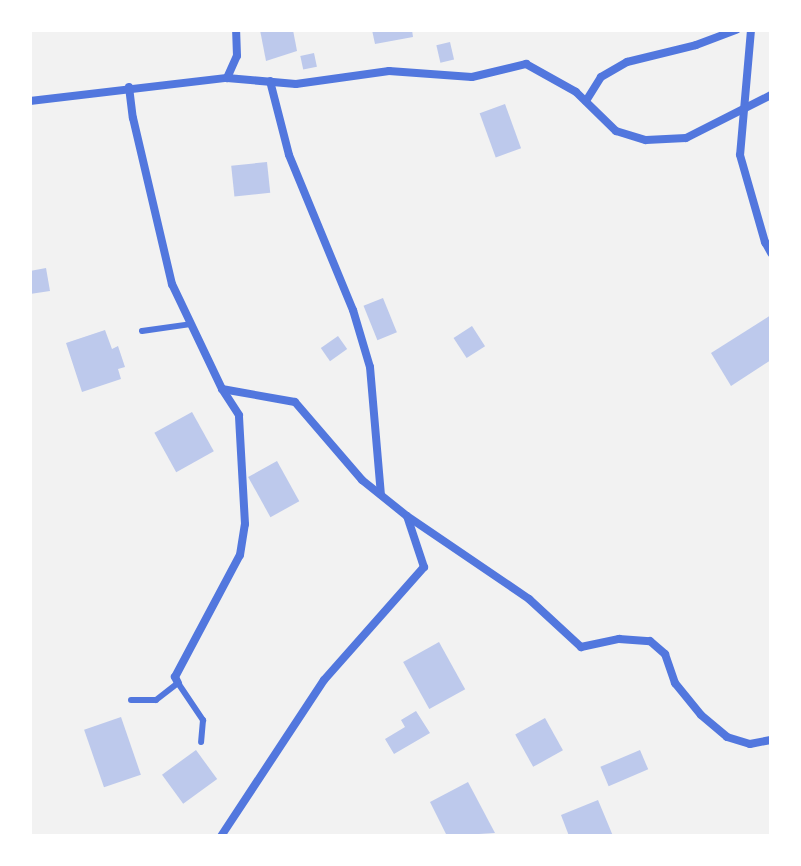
<!DOCTYPE html>
<style>
body{margin:0}
#map{position:relative;width:801px;height:866px;overflow:hidden;background:#f2f2f2;font-family:Commissioner,sans-serif}
div>[style]{position:absolute}
[style*='--x']{left:calc(var(--x)*1px);top:calc(var(--y)*1px);width:calc(var(--w)*1px);rotate:calc(var(--a)*1deg)}
.building>*{inset:0;background:#bdc9ec;transform-origin:0 0}
.service>*{height:6px;margin:-3px;padding:0 3px;transform-origin:3px;border-radius:3px;background:#5277de}
.minor>*{height:8px;margin:-4px;padding:0 4px;transform-origin:4px;border-radius:4px;background:#5277de}
span{translate:-50% -50%;white-space:nowrap;text-align:center;line-height:1.15;-webkit-text-stroke:8px #fff;paint-order:stroke}
.frame{position:absolute;inset:0;border:32px solid #fff;pointer-events:none}
</style>
<div id="map">
<div class="building">
<i style="clip-path:polygon(260px 30px,293px 30px,297px 51px,266px 61px)"></i>
<i style="clip-path:polygon(372px 30px,412px 30px,413px 37px,375px 44px)"></i>
<i style="left:450px;top:42px;width:18px;height:14px;rotate:77deg"></i>
<i style="left:314px;top:53px;width:14px;height:14px;rotate:78deg"></i>
<i style="left:505px;top:104px;width:47px;height:27px;rotate:70deg"></i>
<i style="left:267px;top:162px;width:31px;height:36px;rotate:84deg"></i>
<i style="clip-path:polygon(46px 268px,50px 291px,30px 294px,30px 271px)"></i>
<i style="left:383px;top:298px;width:37px;height:21px;rotate:68deg"></i>
<i style="clip-path:polygon(771px 315px,771px 360px,731px 386px,711px 353px)"></i>
<i style="left:472px;top:326px;width:24px;height:22px;rotate:57deg"></i>
<i style="clip-path:polygon(105px 330px,112px 349px,118px 346px,125px 367px,118px 369px,121px 379px,82px 392px,66px 343px)"></i>
<i style="left:338px;top:336px;width:16px;height:21px;rotate:55deg"></i>
<i style="left:192px;top:412px;width:45px;height:43px;rotate:61deg"></i>
<i style="left:277px;top:461px;width:46px;height:33px;rotate:61deg"></i>
<i style="left:439px;top:642px;width:54px;height:41px;rotate:61deg"></i>
<i style="clip-path:polygon(416px 711px,430px 733px,394px 754px,385px 739px,405px 727px,401px 720px)"></i>
<i style="left:121px;top:717px;width:61px;height:39px;rotate:71deg"></i>
<i style="left:545px;top:718px;width:37px;height:34px;rotate:61deg"></i>
<i style="left:196px;top:750px;width:36px;height:42px;rotate:54deg"></i>
<i style="left:640px;top:750px;width:21px;height:43px;rotate:67deg"></i>
<i style="clip-path:polygon(468px 782px,495px 833px,447px 836px,430px 802px)"></i>
<i style="clip-path:polygon(598px 800px,613px 836px,569px 836px,561px 815px)"></i>
</div>
<div class="service">
<i style="--x:142;--y:331;--w:49;--a:-8.1"></i>
<i style="--x:131;--y:700;--w:25;--a:0"></i>
<i style="--x:156;--y:700;--w:28;--a:-38"></i>
<i style="--x:178;--y:683;--w:45;--a:56"></i>
<i style="--x:203;--y:720;--w:22;--a:95"></i>
</div>
<div class="minor">
<i style="--x:751;--y:30;--w:125;--a:95"></i>
<i style="--x:740;--y:155;--w:91;--a:74"></i>
<i style="--x:765;--y:242;--w:13;--a:61"></i>
<i style="--x:227;--y:78;--w:69;--a:5"></i>
<i style="--x:296;--y:84;--w:94;--a:-8"></i>
<i style="--x:389;--y:71;--w:83;--a:4.1"></i>
<i style="--x:472;--y:77;--w:56;--a:-13.5"></i>
<i style="--x:526;--y:64;--w:57;--a:29.2"></i>
<i style="--x:576;--y:92;--w:56;--a:44.3"></i>
<i style="--x:616;--y:131;--w:31;--a:17"></i>
<i style="--x:646;--y:140;--w:40;--a:-2.9"></i>
<i style="--x:686;--y:138;--w:95;--a:-26.8"></i>
<i style="--x:270;--y:81;--w:76;--a:75.6"></i>
<i style="--x:289;--y:155;--w:168;--a:67.6"></i>
<i style="--x:353;--y:310;--w:59;--a:73.4"></i>
<i style="--x:370;--y:367;--w:128;--a:85.1"></i>
<i style="--x:129;--y:87;--w:31;--a:83"></i>
<i style="--x:133;--y:118;--w:171;--a:76.8"></i>
<i style="--x:172;--y:284;--w:116;--a:64.5"></i>
<i style="--x:222;--y:389;--w:74;--a:10.1"></i>
<i style="--x:295;--y:402;--w:103;--a:49.3"></i>
<i style="--x:362;--y:480;--w:58;--a:38.7"></i>
<i style="--x:407;--y:516;--w:54;--a:71.6"></i>
<i style="--x:424;--y:567;--w:151;--a:131.5"></i>
<i style="--x:324;--y:680;--w:187;--a:123.4"></i>
<i style="--x:30;--y:101;--w:198;--a:-6.7"></i>
<i style="--x:227;--y:78;--w:24;--a:-66"></i>
<i style="--x:237;--y:56;--w:26;--a:-92"></i>
<i style="--x:586;--y:101;--w:28;--a:-58"></i>
<i style="--x:601;--y:77;--w:30;--a:-30"></i>
<i style="--x:627;--y:62;--w:71;--a:-13.8"></i>
<i style="--x:696;--y:45;--w:43;--a:-20.6"></i>
<i style="--x:407;--y:516;--w:148;--a:34.2"></i>
<i style="--x:529;--y:599;--w:71;--a:42.7"></i>
<i style="--x:581;--y:647;--w:39;--a:-12"></i>
<i style="--x:619;--y:639;--w:31;--a:4"></i>
<i style="--x:650;--y:641;--w:20;--a:41"></i>
<i style="--x:665;--y:654;--w:31;--a:71"></i>
<i style="--x:675;--y:683;--w:41;--a:50.9"></i>
<i style="--x:701;--y:715;--w:34;--a:40"></i>
<i style="--x:727;--y:737;--w:24;--a:17"></i>
<i style="--x:750;--y:744;--w:21;--a:-11"></i>
<i style="--x:178;--y:683;--w:7;--a:-117"></i>
<i style="--x:175;--y:677;--w:138;--a:-62"></i>
<i style="--x:240;--y:555;--w:31;--a:-81"></i>
<i style="--x:245;--y:524;--w:109;--a:-93.2"></i>
<i style="--x:239;--y:415;--w:31;--a:-123"></i>
</div>
<div class="frame"></div>
</div>
